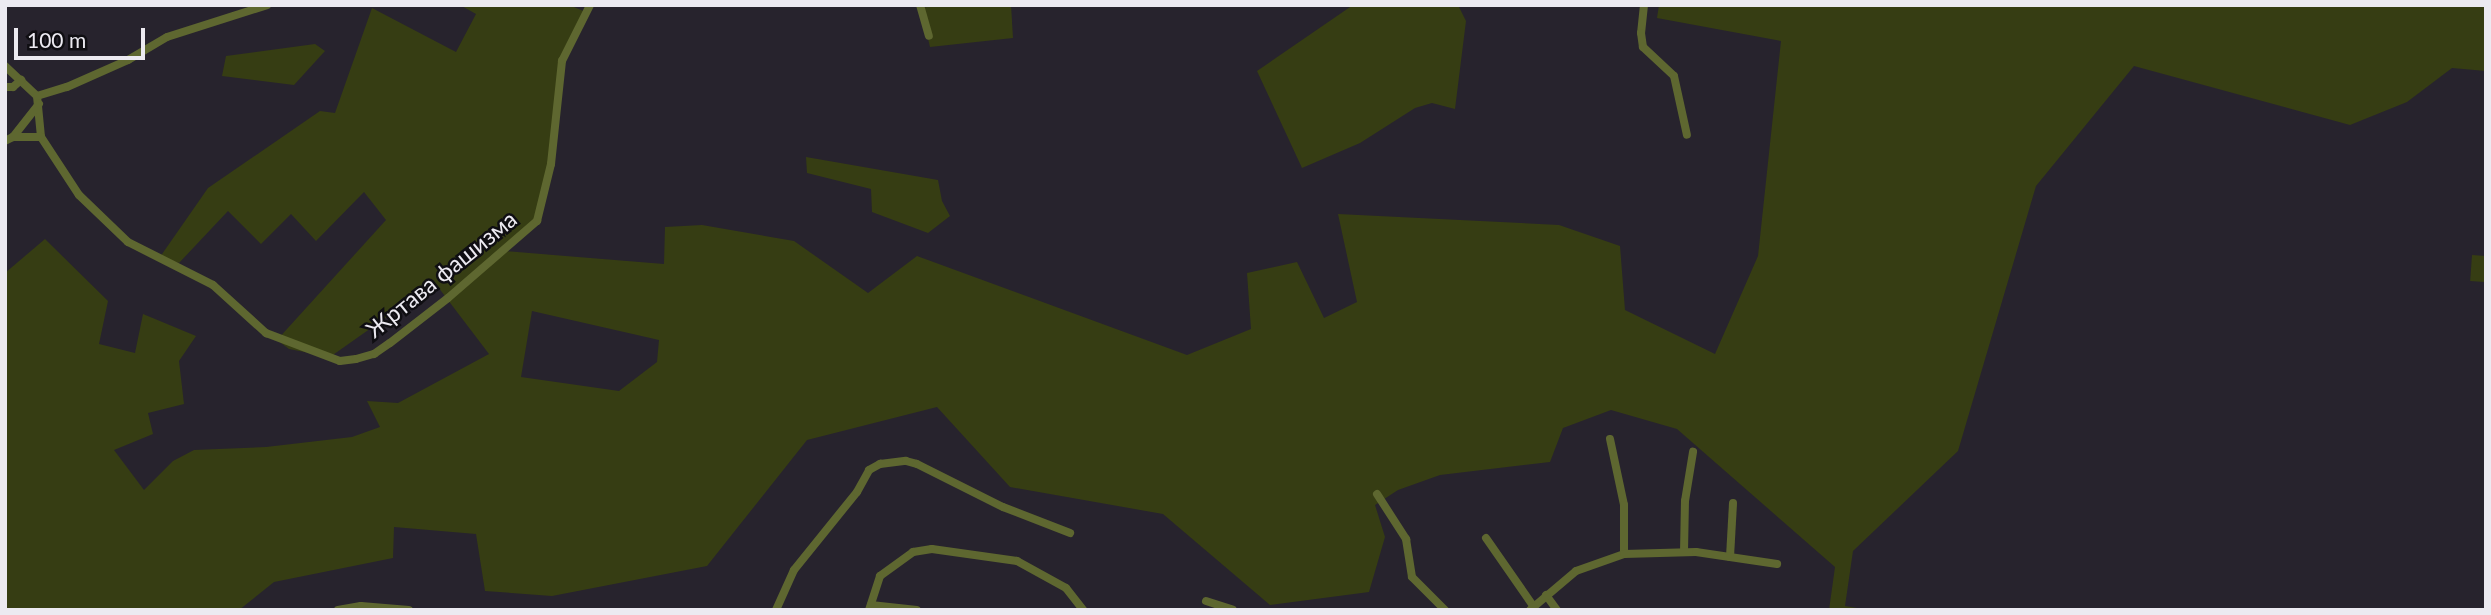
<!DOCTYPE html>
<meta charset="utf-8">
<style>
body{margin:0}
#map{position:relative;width:2491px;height:615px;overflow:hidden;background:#27232d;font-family:Lato,sans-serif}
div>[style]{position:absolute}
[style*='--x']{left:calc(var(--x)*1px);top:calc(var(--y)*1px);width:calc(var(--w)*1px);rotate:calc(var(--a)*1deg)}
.green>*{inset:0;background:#363d13;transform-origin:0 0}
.minor>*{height:8px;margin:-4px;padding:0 4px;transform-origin:4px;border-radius:4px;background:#5e6730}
span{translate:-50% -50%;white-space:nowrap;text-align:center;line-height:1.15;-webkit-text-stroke:5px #0f0e12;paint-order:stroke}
.street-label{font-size:23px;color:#eceaf1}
.frame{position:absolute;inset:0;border:7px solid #eceaf1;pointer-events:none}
.scale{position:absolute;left:14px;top:28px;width:131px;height:32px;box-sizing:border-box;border:4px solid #eceaf1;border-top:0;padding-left:9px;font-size:21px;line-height:24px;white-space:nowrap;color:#eceaf1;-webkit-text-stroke:5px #0f0e12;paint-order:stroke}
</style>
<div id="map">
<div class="green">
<i style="clip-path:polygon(evenodd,460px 5px,569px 5px,586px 12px,562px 61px,551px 164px,537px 221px,504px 251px,664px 264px,665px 227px,702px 225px,794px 241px,868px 293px,917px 256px,1187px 355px,1251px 329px,1247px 273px,1297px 262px,1324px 318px,1357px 302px,1338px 214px,1559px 225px,1620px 246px,1625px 310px,1715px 354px,1758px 256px,1781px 41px,1657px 18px,1659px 5px,2486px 5px,2486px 71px,2452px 68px,2407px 102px,2350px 125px,2134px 66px,2036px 186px,1958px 451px,1853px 551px,1845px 606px,1869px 610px,1829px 610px,1835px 567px,1677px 429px,1611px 410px,1563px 428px,1550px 462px,1440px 475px,1398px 490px,1375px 505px,1385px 537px,1369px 592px,1270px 605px,1163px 514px,1010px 487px,937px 407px,807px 440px,707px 566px,552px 596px,485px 591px,476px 534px,394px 527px,393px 558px,274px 582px,239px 610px,5px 610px,5px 273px,45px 239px,108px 301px,99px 344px,135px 353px,143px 314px,196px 336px,179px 361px,184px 404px,148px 413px,153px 434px,114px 450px,144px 490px,173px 461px,194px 450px,266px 447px,352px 437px,380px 427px,367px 401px,398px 403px,489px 354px,435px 283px,330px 357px,289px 349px,277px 340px,386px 220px,364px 192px,316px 241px,291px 214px,261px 244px,228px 211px,179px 263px,160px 257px,208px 188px,320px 111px,335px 113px,372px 8px,456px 52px,476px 14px,460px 5px,532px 311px,659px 340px,657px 362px,619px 391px,521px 377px,532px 311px)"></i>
<i style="clip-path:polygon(932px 5px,1011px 5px,1013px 38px,930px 47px,921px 9px)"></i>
<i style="clip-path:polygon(1353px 5px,1458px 5px,1466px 21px,1455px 109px,1432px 103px,1415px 108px,1360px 143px,1302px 168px,1257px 71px)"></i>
<i style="clip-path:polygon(315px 44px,325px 51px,294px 85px,222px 76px,226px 56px)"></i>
<i style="clip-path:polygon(806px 157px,938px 180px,942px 201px,950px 216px,928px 233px,872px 212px,871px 189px,807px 173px)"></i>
<i style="left:2472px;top:255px;width:14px;height:26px;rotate:4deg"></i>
</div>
<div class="minor">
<i style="--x:920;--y:5;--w:32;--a:74"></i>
<i style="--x:1644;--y:5;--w:28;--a:96"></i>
<i style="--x:1641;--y:33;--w:14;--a:82"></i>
<i style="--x:1643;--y:47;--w:42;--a:43.1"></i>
<i style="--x:1674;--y:76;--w:60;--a:77.6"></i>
<i style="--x:5;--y:66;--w:44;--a:43.2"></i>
<i style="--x:37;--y:96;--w:41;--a:84.4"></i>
<i style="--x:41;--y:137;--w:69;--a:56.8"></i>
<i style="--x:79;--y:195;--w:68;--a:43.8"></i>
<i style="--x:128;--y:242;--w:95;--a:26.8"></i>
<i style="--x:213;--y:285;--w:72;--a:42.2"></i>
<i style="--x:266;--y:333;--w:79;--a:20.7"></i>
<i style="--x:340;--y:361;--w:16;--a:-7"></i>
<i style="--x:356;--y:359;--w:19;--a:-16"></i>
<i style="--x:374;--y:354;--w:19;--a:-35"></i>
<i style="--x:390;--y:343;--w:73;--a:-37.8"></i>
<i style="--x:448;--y:298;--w:118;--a:-40.9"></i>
<i style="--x:537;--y:221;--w:59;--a:-76.2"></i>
<i style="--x:551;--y:164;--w:104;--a:-83.9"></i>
<i style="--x:562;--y:61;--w:63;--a:-63.4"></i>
<i style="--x:5;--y:87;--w:8;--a:0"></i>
<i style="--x:13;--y:87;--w:11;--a:-41"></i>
<i style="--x:37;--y:96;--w:31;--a:-17"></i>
<i style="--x:67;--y:87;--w:67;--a:-23.9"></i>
<i style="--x:128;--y:60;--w:45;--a:-30.5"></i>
<i style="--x:167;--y:37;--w:105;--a:-17.7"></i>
<i style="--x:13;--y:137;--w:42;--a:-51.8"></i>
<i style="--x:5;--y:141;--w:9;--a:-27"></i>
<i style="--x:13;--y:137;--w:28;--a:0"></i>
<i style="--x:1610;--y:439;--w:67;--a:78"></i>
<i style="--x:1624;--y:505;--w:49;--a:90"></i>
<i style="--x:1377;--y:494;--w:54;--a:57.2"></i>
<i style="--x:1406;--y:539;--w:38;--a:81"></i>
<i style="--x:1412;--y:577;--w:47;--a:45"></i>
<i style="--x:1486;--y:538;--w:84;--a:55.2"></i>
<i style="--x:1684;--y:552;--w:51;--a:-88.9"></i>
<i style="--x:1685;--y:501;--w:50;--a:-80.7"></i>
<i style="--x:1730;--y:557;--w:54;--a:-86.8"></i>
<i style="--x:1546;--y:595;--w:19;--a:54"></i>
<i style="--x:1206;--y:601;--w:28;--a:18"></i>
<i style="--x:871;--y:605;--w:46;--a:6.2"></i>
<i style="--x:338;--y:610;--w:23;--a:-10"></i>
<i style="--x:361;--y:606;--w:48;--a:4.8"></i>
<i style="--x:776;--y:610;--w:44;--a:-65.8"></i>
<i style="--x:794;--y:570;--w:100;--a:-51.1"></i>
<i style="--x:857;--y:492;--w:25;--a:-61"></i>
<i style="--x:869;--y:470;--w:13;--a:-29"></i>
<i style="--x:880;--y:464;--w:26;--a:-7"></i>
<i style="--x:906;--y:461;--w:11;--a:15"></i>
<i style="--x:917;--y:464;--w:96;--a:26.6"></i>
<i style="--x:1003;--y:507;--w:72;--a:21.2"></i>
<i style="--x:869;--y:610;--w:36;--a:-72"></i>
<i style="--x:880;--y:576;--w:41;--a:-36"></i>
<i style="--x:913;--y:552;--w:19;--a:-9"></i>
<i style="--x:932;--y:549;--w:86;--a:8"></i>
<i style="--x:1017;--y:561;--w:56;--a:28.9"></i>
<i style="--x:1066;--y:588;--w:28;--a:52"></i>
<i style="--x:1530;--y:610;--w:60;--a:-40.3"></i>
<i style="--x:1576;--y:571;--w:51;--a:-19.5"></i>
<i style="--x:1624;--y:554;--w:72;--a:-1.6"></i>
<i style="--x:1696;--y:552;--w:82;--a:8.4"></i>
</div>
<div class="street-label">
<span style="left:441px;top:274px;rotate:-39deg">Жртава фашизма</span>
</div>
<div class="frame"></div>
<div class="scale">100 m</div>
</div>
